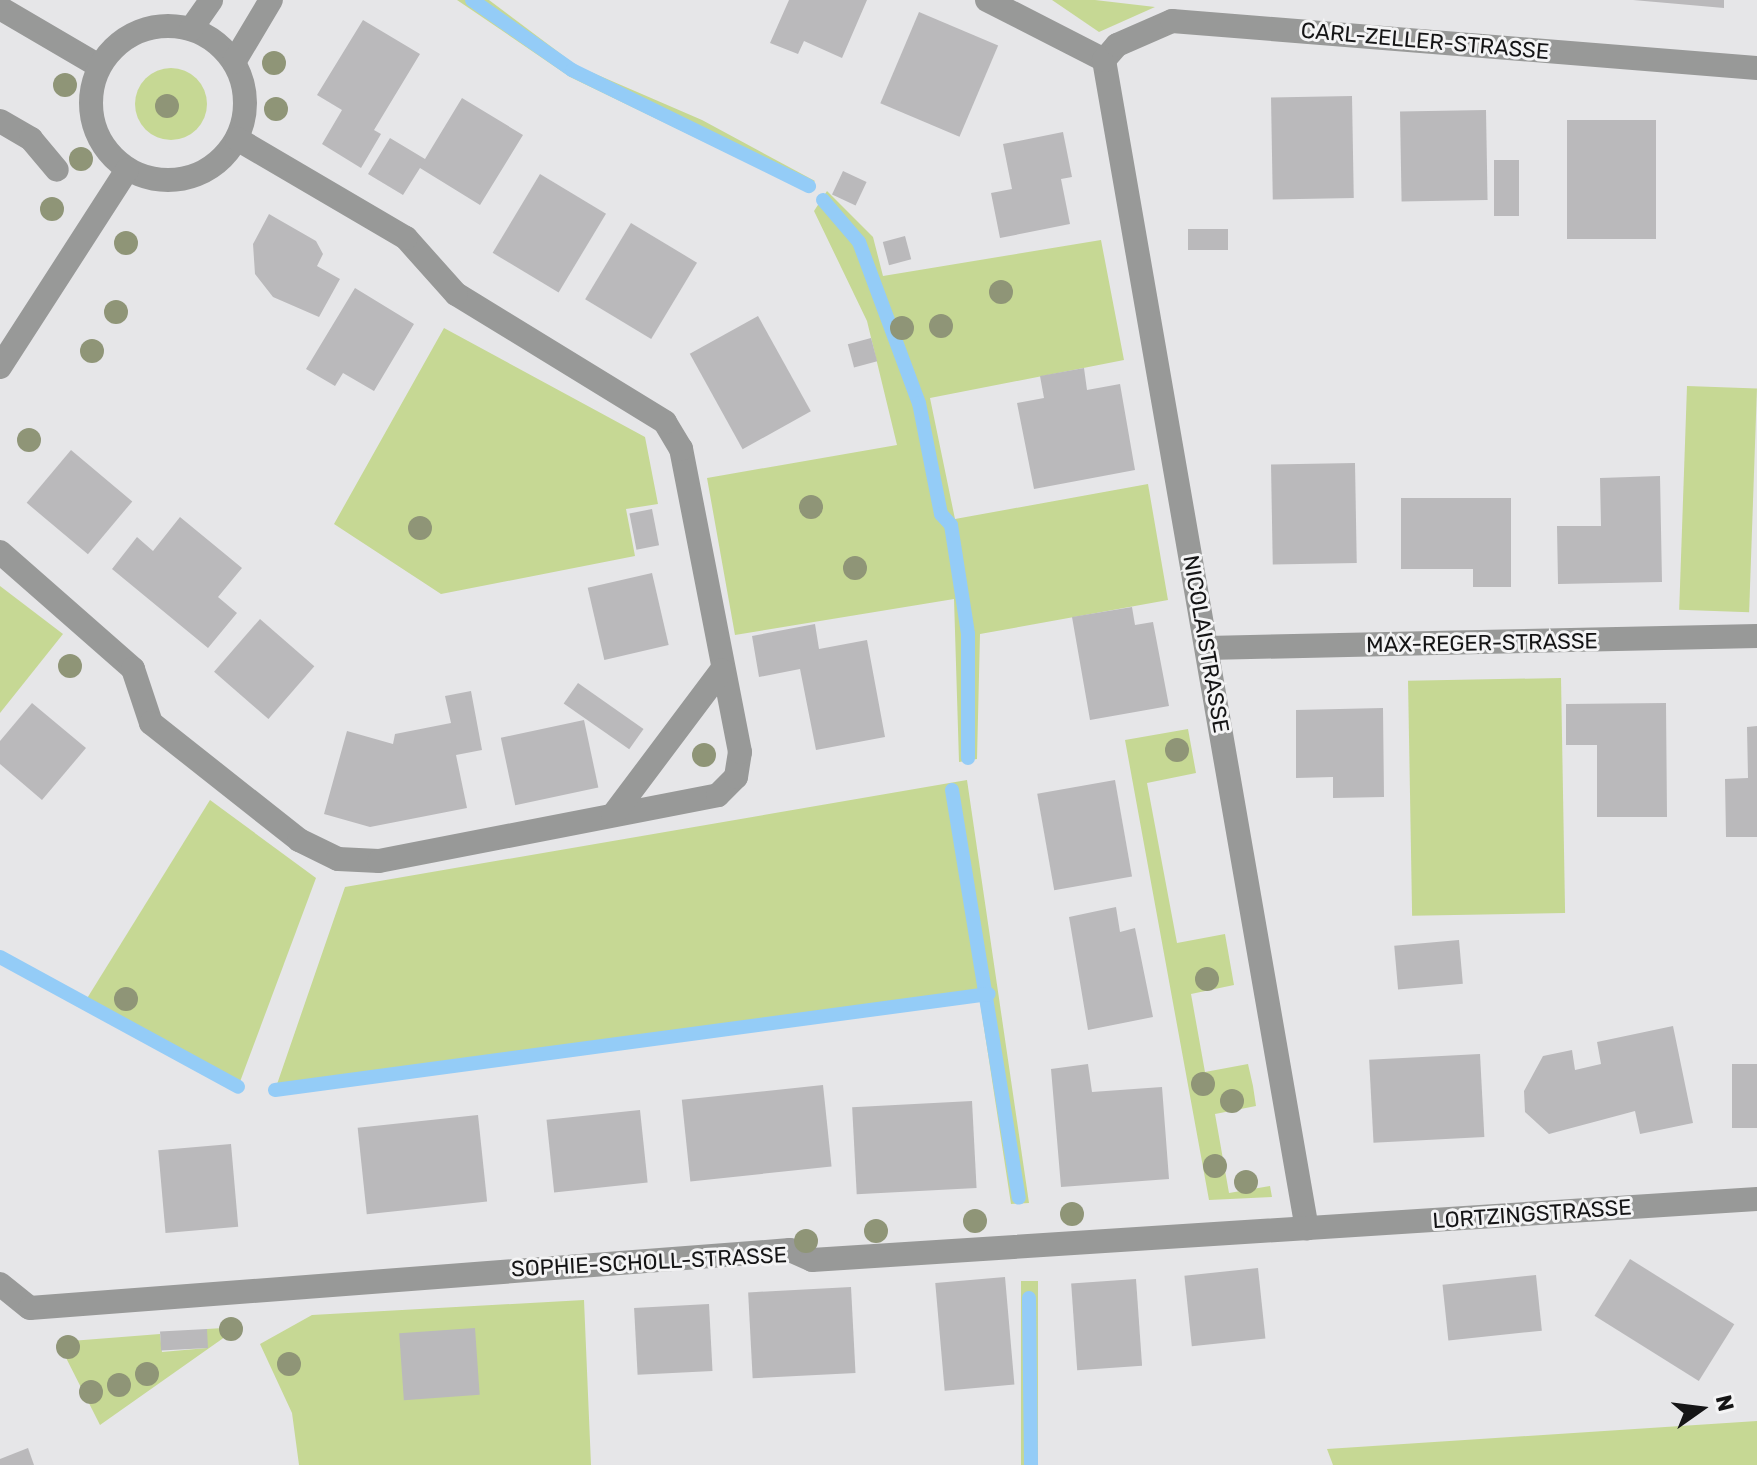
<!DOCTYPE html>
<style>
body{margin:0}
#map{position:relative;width:1757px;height:1465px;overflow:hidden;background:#e6e6e8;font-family:Rubik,sans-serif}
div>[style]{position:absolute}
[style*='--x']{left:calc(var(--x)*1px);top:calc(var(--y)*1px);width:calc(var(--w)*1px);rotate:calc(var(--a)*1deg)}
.green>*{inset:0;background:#c6d894;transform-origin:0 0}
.round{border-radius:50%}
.stream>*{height:14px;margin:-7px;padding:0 7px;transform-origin:7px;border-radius:7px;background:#94ccf7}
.building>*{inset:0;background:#bab9bb;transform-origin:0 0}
.minor>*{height:24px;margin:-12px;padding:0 12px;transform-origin:12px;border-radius:12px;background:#989998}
.minor>.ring{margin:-12px;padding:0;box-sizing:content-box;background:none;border:24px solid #989998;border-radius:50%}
.trees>*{width:24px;height:24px;margin:-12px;border-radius:50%;background:#8f9577}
span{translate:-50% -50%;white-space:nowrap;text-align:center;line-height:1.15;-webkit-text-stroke:6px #f4f4f5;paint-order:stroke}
.street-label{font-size:22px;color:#151516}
.north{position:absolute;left:1661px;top:1369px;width:80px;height:80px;-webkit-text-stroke:6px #f4f4f5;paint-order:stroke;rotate:76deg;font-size:22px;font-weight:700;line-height:32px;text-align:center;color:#151516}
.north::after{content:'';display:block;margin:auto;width:28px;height:36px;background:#151516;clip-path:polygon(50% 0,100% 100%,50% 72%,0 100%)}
</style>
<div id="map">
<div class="green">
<i style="clip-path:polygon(457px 0,489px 0,577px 66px,702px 120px,815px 181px,804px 190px,570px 77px)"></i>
<i style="clip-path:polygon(1052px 0,1095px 0,1155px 7px,1099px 32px)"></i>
<i class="round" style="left:135px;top:68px;width:72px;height:72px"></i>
<i style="clip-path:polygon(827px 191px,873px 237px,883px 276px,1101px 240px,1124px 360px,930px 398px,955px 519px,1148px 484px,1168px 600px,980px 634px,977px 759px,959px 762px,954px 599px,735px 635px,707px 478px,897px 445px,867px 321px,814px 211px)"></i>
<i style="clip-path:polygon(444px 328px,645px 437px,658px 504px,626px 509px,635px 556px,441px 594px,334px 524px)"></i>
<i style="left:1687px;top:386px;width:70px;height:224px;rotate:2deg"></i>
<i style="clip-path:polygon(0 586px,63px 634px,0 713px)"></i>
<i style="left:1561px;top:678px;width:235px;height:153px;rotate:89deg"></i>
<i style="clip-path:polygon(1188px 729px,1196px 773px,1147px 783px,1177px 943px,1225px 934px,1234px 985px,1191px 994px,1205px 1072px,1248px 1064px,1253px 1086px,1256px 1106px,1215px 1114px,1229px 1193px,1270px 1186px,1272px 1197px,1209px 1200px,1125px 740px)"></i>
<i style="clip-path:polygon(967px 780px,1029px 1203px,1011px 1204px,979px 995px,275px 1090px,345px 887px)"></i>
<i style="clip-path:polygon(210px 800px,316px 878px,238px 1087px,86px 1000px)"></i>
<i style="left:1021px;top:1281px;width:17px;height:184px"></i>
<i style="clip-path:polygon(584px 1300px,591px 1465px,299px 1465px,292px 1413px,260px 1344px,312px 1315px)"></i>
<i style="clip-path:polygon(239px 1327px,100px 1425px,58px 1342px,160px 1334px,162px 1352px,207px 1348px,207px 1329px)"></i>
<i style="clip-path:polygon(1757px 1421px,1757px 1465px,1333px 1465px,1327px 1449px)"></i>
</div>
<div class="stream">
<i style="--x:472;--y:0;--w:122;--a:35"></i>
<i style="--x:572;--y:70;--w:264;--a:26.1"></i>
<i style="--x:823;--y:200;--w:55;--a:49.4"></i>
<i style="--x:859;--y:242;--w:172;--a:69.6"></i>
<i style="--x:919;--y:403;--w:113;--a:78.8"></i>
<i style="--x:941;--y:514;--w:15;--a:48"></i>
<i style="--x:951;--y:525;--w:110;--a:81.1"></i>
<i style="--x:968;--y:634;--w:124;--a:90"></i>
<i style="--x:952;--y:790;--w:413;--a:80.7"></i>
<i style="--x:0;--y:957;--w:271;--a:28.6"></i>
<i style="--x:275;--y:1090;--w:720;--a:-7.66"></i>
<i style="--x:1029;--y:1298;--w:167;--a:89.3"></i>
</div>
<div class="building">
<i style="clip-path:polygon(789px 0,867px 0,842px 58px,804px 41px,798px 54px,770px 43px)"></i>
<i style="clip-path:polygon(1633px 0,1724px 0,1724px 8px)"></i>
<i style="left:919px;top:12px;width:86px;height:99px;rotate:23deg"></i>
<i style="clip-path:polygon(363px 20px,420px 54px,374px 130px,381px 134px,361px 168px,322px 144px,342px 110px,317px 95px)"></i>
<i style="left:1352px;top:96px;width:102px;height:81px;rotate:89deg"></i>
<i style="clip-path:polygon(462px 98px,523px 135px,480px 205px,420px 168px,403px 195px,368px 174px,390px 138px,425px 159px)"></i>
<i style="left:1486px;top:110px;width:90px;height:86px;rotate:89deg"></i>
<i style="left:1567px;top:120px;width:89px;height:119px"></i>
<i style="clip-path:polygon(1063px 132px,1072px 177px,1061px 179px,1070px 224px,1000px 238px,991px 193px,1012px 189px,1003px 144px)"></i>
<i style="left:1494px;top:160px;width:25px;height:56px"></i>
<i style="left:843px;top:171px;width:26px;height:26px;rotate:25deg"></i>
<i style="left:540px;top:174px;width:77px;height:92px;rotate:31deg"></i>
<i style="clip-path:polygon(269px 214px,316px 241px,323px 254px,317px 266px,340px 279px,319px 317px,273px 297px,255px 274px,253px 244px)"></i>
<i style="left:631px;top:223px;width:77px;height:89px;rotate:31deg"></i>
<i style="left:1188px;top:229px;width:40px;height:21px"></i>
<i style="left:905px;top:236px;width:24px;height:23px;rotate:75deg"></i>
<i style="clip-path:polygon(355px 288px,414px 324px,374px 391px,343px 373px,335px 386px,306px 369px)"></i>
<i style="left:758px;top:316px;width:109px;height:78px;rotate:61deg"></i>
<i style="left:871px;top:338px;width:24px;height:24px;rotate:75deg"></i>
<i style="clip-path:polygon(1084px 368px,1087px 390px,1120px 384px,1135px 470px,1034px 489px,1017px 403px,1044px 398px,1040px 376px)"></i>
<i style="left:71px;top:450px;width:80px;height:69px;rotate:40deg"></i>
<i style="left:1355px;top:463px;width:100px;height:84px;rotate:89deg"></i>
<i style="clip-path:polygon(1660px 476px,1662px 582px,1558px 584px,1557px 526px,1601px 526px,1600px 478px)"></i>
<i style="clip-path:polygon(1401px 498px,1511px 498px,1511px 587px,1473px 587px,1473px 569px,1401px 569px)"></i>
<i style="left:652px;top:509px;width:37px;height:23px;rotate:79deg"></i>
<i style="clip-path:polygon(180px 517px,242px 568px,218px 597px,237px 613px,208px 648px,112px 569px,137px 537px,153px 551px)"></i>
<i style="left:652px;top:573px;width:74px;height:66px;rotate:77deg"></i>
<i style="clip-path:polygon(1132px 607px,1135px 625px,1153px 622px,1169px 706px,1090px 720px,1072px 617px)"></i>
<i style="left:260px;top:619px;width:72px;height:70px;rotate:41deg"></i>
<i style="clip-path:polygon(815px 624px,819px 649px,867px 640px,885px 737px,816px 750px,800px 669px,759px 677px,752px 636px)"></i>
<i style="left:578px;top:683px;width:80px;height:25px;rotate:35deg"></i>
<i style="clip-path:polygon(471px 691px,482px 750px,456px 755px,467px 808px,370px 827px,324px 814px,347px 731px,393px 744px,395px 734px,451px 723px,445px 696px)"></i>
<i style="clip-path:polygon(32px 703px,86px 748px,42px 800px,0 764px,0 741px)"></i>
<i style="clip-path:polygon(1666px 703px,1667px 817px,1597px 817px,1597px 745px,1566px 745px,1566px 704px)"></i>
<i style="clip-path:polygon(1383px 708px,1384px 797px,1333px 798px,1333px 777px,1296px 778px,1296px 710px)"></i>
<i style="left:584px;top:720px;width:69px;height:85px;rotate:78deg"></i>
<i style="clip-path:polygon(1757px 726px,1757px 837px,1726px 837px,1725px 779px,1748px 778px,1747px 727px)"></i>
<i style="left:1115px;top:780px;width:98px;height:79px;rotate:80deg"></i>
<i style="clip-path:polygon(1116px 907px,1120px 932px,1135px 928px,1153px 1017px,1088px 1030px,1069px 917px)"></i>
<i style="left:1459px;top:940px;width:44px;height:65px;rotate:85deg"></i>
<i style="clip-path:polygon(1673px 1026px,1693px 1123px,1640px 1134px,1635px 1111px,1549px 1134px,1525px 1112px,1524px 1091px,1543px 1056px,1572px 1050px,1575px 1070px,1601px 1064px,1597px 1042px)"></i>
<i style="left:1480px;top:1054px;width:83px;height:111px;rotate:87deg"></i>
<i style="clip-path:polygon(1088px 1064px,1092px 1092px,1162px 1087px,1169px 1179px,1061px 1187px,1051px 1069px)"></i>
<i style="left:1757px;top:1064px;width:64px;height:25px;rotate:90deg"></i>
<i style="left:823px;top:1085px;width:82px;height:142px;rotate:84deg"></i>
<i style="left:972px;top:1101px;width:87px;height:120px;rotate:87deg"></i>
<i style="left:640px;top:1110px;width:73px;height:94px;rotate:84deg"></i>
<i style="left:478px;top:1115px;width:87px;height:121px;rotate:84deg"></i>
<i style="left:231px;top:1144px;width:83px;height:73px;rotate:85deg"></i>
<i style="left:1630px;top:1259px;width:123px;height:67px;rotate:32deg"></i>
<i style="left:1258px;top:1268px;width:71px;height:74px;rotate:84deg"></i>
<i style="left:1536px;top:1275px;width:56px;height:94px;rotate:84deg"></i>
<i style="left:1005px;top:1277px;width:108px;height:70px;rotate:85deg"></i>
<i style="left:1136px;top:1279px;width:87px;height:65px;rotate:86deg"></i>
<i style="left:851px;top:1287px;width:86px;height:103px;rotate:87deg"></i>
<i style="left:709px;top:1304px;width:67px;height:75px;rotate:87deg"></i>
<i style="left:475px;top:1328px;width:67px;height:76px;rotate:86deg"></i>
<i style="left:207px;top:1329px;width:19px;height:47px;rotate:87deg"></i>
<i style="clip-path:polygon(28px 1448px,34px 1465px,0 1465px,0 1459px)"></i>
</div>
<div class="minor">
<i style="--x:987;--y:0;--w:131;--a:27.1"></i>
<i style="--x:0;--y:8;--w:115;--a:30.4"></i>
<i class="ring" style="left:91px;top:26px;width:130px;height:130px"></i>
<i style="--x:191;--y:29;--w:35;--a:-55"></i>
<i style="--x:1104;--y:60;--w:1186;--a:80.15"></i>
<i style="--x:1104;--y:60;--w:20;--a:-49"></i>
<i style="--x:1117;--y:45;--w:60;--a:-23.6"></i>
<i style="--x:1172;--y:21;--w:587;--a:4.59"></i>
<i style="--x:234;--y:62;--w:72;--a:-59.2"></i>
<i style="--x:0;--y:121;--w:36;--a:30"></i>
<i style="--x:31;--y:139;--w:40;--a:50"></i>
<i style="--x:0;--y:367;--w:234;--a:-57.2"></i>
<i style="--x:0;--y:552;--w:177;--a:41.3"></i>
<i style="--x:133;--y:669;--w:57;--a:71.6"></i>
<i style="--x:151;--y:723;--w:189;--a:38.3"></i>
<i style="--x:299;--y:840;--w:43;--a:26"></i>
<i style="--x:338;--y:859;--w:41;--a:2.8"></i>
<i style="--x:379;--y:861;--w:345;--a:-11"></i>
<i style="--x:718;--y:795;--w:25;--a:-45"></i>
<i style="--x:736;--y:777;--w:25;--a:-81"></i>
<i style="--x:740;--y:752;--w:309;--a:-101"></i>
<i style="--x:681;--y:449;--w:31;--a:-121"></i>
<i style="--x:665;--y:422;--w:245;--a:-148.5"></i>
<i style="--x:456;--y:294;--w:75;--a:-131.8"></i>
<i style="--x:406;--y:238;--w:196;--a:-149.6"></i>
<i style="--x:1207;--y:648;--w:550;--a:-1.25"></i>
<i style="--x:613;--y:815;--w:181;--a:-53.1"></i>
<i style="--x:0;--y:1284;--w:38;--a:39"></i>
<i style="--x:30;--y:1308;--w:762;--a:-4.36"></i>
<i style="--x:790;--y:1250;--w:24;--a:24"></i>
<i style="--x:812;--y:1260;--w:947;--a:-3.69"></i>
</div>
<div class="trees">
<i style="left:274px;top:63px"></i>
<i style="left:65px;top:85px"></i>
<i style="left:167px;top:106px"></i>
<i style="left:276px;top:109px"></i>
<i style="left:81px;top:159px"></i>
<i style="left:52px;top:209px"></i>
<i style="left:126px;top:243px"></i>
<i style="left:1001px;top:292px"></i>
<i style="left:116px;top:312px"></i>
<i style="left:941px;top:326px"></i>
<i style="left:902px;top:328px"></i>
<i style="left:92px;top:351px"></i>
<i style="left:29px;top:440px"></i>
<i style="left:811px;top:507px"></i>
<i style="left:420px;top:528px"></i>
<i style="left:855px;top:568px"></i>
<i style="left:70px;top:666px"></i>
<i style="left:1177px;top:750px"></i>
<i style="left:704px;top:755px"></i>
<i style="left:1207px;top:979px"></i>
<i style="left:126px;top:999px"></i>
<i style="left:1203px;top:1084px"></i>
<i style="left:1232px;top:1101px"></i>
<i style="left:1215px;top:1166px"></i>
<i style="left:1246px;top:1182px"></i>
<i style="left:1072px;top:1214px"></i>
<i style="left:975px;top:1221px"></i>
<i style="left:876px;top:1231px"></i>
<i style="left:806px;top:1241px"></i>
<i style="left:231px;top:1329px"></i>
<i style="left:68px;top:1347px"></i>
<i style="left:289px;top:1364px"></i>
<i style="left:147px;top:1374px"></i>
<i style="left:119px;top:1385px"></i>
<i style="left:91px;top:1392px"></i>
</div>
<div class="street-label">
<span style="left:1425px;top:41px;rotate:5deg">CARL-ZELLER-STRASSE</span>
<span style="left:1482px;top:643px;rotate:-1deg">MAX-REGER-STRASSE</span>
<span style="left:1206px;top:644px;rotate:80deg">NICOLAISTRASSE</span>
<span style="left:1532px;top:1214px;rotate:-4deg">LORTZINGSTRASSE</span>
<span style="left:649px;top:1262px;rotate:-3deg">SOPHIE-SCHOLL-STRASSE</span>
</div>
<div class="north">N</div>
</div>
